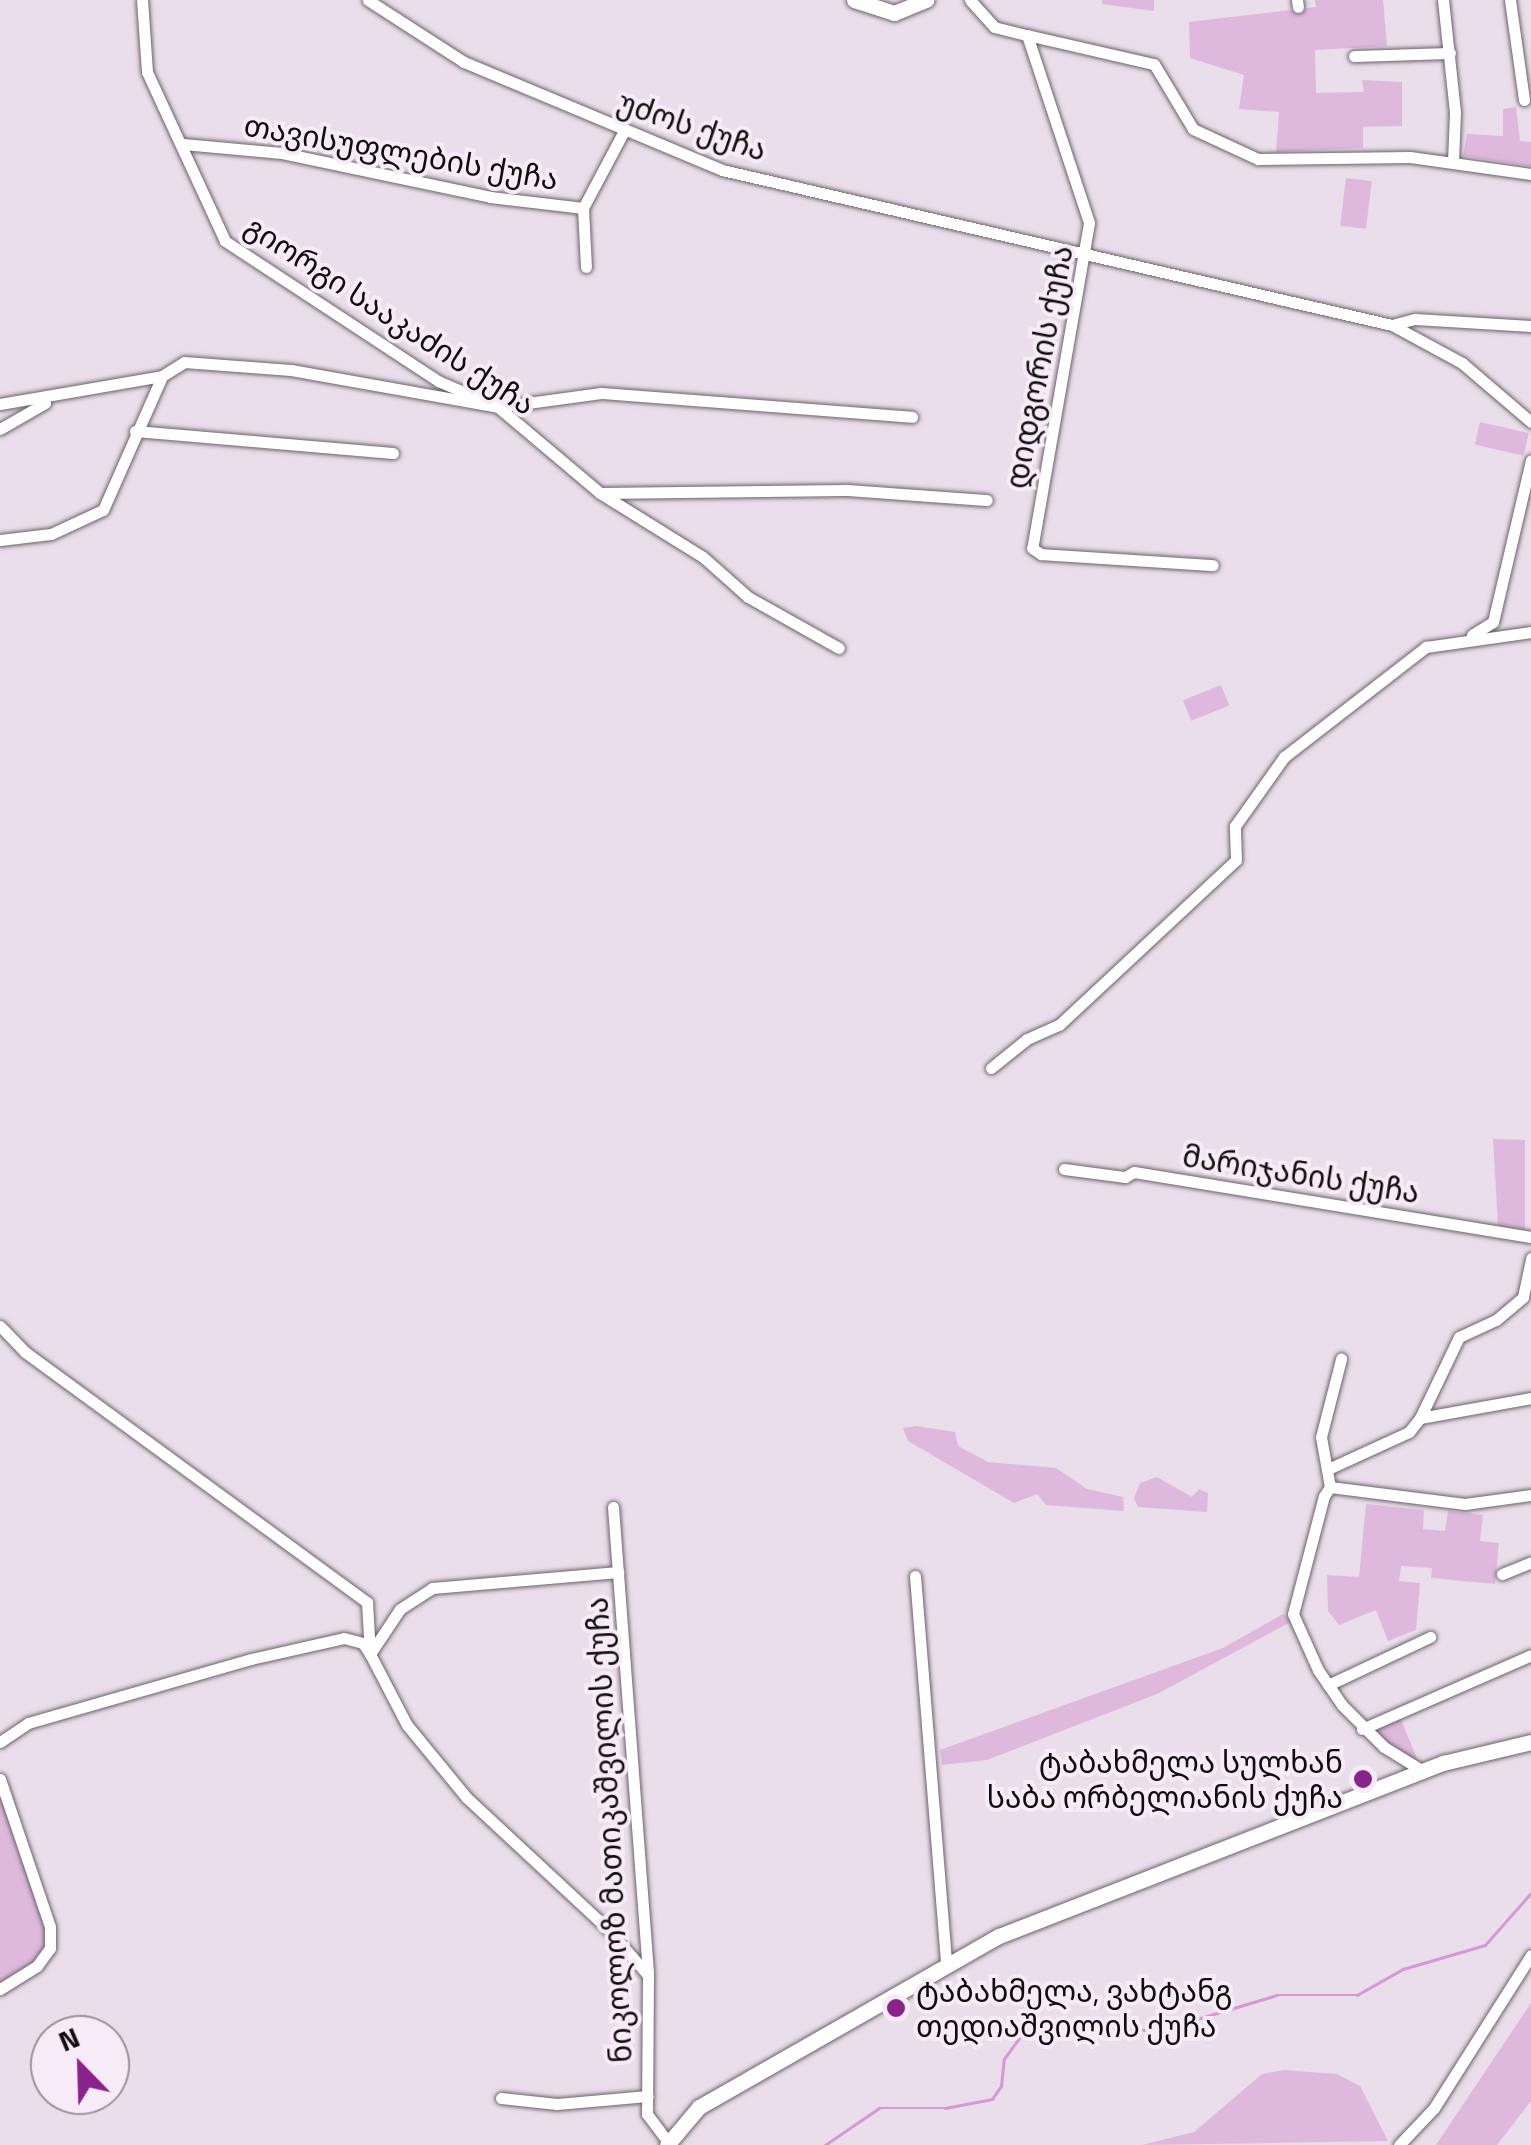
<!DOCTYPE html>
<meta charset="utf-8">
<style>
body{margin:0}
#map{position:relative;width:1531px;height:2145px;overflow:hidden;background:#e9dee9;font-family:"Titillium Web","Noto Sans Georgian",sans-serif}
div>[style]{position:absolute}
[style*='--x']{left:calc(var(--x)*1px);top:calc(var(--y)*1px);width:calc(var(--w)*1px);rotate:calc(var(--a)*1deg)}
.green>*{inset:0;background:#deb9dd;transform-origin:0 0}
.stream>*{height:2.5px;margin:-1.25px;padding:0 1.25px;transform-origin:1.25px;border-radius:1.25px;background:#d599d5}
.roads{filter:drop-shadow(0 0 2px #6b626b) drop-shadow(0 0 2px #6b626b)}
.street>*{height:11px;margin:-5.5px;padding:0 5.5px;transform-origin:5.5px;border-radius:5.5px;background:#fff}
.secondary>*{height:15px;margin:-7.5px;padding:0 7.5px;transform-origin:7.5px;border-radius:7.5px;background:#fff}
.dots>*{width:28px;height:28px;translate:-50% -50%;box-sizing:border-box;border:5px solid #f6ebf6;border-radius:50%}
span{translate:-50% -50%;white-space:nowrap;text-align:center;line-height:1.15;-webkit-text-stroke:8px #f6ebf6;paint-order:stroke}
.street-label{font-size:30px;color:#100c0f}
.poi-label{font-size:30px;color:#100c0f}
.right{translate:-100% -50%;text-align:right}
.left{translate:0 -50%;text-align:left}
.north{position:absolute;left:30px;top:2015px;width:100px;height:100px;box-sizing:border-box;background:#f6ebf6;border:2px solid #9a929a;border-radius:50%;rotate:337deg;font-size:28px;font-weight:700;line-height:40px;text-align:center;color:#100c0f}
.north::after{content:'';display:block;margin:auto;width:35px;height:45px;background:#88238b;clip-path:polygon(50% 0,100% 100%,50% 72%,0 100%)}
</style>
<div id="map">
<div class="green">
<i style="clip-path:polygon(1102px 0,1154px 0,1154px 11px,1102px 4px)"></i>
<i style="clip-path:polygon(1315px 0,1383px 0,1387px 46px,1315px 50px,1316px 93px,1364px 92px,1362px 80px,1402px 82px,1402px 126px,1363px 127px,1363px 148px,1276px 152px,1279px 112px,1239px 109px,1244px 75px,1190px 58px,1189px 22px,1316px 7px)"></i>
<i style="clip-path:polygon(1516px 107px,1520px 141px,1531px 142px,1531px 166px,1463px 156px,1467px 134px,1503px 136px,1503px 109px)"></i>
<i style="left:1346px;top:178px;width:26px;height:48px;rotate:7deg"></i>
<i style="left:1480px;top:422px;width:50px;height:23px;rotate:13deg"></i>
<i style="left:1221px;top:685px;width:22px;height:41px;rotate:68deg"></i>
<i style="clip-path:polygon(1493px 1139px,1525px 1140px,1525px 1230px,1498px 1226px)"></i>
<i style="clip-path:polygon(916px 1426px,955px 1432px,958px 1446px,988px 1462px,1056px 1468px,1087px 1489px,1123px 1497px,1124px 1511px,1046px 1505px,1037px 1494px,1014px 1503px,908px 1441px,903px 1428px)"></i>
<i style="clip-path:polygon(1157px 1477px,1192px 1497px,1199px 1489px,1208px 1493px,1207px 1512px,1138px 1507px,1134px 1498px,1140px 1483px)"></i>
<i style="clip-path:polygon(1366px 1504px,1424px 1510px,1423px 1529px,1445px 1531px,1448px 1511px,1483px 1515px,1480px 1541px,1499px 1543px,1495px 1584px,1431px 1578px,1432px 1568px,1401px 1566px,1399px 1581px,1420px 1583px,1416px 1630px,1388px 1641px,1376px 1610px,1339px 1625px,1328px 1611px,1327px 1575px,1359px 1577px)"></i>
<i style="clip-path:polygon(1283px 1614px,1294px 1620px,1157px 1694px,987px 1760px,942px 1765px,940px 1750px,1223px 1648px)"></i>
<i style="clip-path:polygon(1399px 1715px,1418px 1761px,1414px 1763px,1368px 1730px)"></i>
<i style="clip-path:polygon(0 1796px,48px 1927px,46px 1948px,23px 1976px,0 1986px)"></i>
<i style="clip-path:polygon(1531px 2003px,1531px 2101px,1497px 2145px,1436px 2145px)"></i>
<i style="clip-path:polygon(1284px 2070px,1337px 2074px,1360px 2086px,1388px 2141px,1142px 2145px,1194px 2132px,1262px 2074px)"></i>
</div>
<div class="stream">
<i style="--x:825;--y:2145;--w:65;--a:-34.4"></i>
<i style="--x:879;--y:2108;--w:66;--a:0"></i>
<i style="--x:945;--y:2108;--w:48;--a:-10.8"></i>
<i style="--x:992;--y:2099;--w:16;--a:-55"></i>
<i style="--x:1001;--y:2086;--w:27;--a:-84"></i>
<i style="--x:1004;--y:2059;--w:31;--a:-54"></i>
<i style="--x:1022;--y:2034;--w:32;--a:-24"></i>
<i style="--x:1051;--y:2021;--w:106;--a:5.4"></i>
<i style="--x:1157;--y:2031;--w:125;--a:-16.7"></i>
<i style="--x:1277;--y:1995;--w:80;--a:0"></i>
<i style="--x:1357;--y:1995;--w:53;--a:-29.5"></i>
<i style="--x:1403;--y:1969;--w:85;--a:-16.3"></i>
<i style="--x:1485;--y:1945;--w:69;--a:-48.5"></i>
</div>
<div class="roads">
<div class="street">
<i style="--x:142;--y:0;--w:72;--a:86"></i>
<i style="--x:147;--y:72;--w:186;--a:65.2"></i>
<i style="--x:225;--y:241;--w:255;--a:33.3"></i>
<i style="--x:438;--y:381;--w:65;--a:23.4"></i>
<i style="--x:498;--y:407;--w:133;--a:40.1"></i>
<i style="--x:600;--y:493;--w:121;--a:31.9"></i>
<i style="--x:703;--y:557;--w:60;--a:41.6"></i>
<i style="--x:748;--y:597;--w:104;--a:29.3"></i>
<i style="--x:368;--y:0;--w:114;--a:32.9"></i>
<i style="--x:464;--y:62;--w:280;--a:22.7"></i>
<i style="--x:722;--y:170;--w:688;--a:13.03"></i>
<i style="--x:1392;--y:325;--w:80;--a:28.5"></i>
<i style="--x:1462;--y:363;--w:91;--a:40.5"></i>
<i style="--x:970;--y:0;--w:36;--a:48"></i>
<i style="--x:994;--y:27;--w:34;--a:14"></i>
<i style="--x:1027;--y:35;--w:198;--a:71.7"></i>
<i style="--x:1089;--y:223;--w:330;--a:99.9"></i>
<i style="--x:1032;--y:548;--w:11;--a:34"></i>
<i style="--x:1041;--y:554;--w:172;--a:3.7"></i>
<i style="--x:1297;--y:0;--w:7;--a:82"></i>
<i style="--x:1443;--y:0;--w:113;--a:83.9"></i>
<i style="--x:1455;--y:112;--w:49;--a:92.3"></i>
<i style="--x:1510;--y:0;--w:101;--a:82"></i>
<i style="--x:1027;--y:35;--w:130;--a:12.9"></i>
<i style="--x:1154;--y:64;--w:76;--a:59"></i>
<i style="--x:1193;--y:129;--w:72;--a:24.8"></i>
<i style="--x:1258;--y:159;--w:152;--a:-0.8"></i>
<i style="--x:1410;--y:157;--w:122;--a:8"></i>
<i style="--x:1354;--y:56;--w:96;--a:-1.8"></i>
<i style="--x:183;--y:144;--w:99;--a:5.2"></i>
<i style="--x:282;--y:153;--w:213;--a:11.9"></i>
<i style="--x:490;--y:197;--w:94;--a:6.7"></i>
<i style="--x:583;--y:208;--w:87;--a:-62"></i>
<i style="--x:583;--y:208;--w:59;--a:87.1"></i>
<i style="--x:1392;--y:325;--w:24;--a:-15"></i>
<i style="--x:1415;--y:319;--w:116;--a:3.5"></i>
<i style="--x:0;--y:404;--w:164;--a:-9.8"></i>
<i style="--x:0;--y:429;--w:52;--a:-30"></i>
<i style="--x:135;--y:431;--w:259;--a:4.9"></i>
<i style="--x:600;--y:493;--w:246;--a:-0.7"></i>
<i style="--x:846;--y:490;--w:141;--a:4.1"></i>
<i style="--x:0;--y:540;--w:51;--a:-6.7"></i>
<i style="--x:51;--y:534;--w:57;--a:-24.8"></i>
<i style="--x:103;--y:510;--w:146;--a:-66.2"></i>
<i style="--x:162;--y:376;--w:26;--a:-32"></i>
<i style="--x:184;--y:362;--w:107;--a:4.3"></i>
<i style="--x:291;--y:370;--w:210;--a:10.1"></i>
<i style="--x:498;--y:407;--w:104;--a:-7.7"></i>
<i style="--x:601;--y:393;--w:312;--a:4.4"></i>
<i style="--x:1472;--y:635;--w:25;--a:-32"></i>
<i style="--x:1493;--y:622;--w:166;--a:-76.8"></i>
<i style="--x:991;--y:1068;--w:46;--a:-38.9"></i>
<i style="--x:1027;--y:1039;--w:35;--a:-24"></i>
<i style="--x:1059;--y:1025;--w:242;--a:-43"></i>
<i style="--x:1236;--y:860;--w:34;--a:-92"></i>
<i style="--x:1235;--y:826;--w:85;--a:-54.6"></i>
<i style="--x:1284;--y:757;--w:180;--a:-37.8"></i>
<i style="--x:1426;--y:647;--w:106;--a:-8.1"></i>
<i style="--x:1064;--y:1169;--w:62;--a:7.5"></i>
<i style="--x:1125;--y:1177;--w:10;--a:-29"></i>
<i style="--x:1134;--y:1172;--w:402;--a:9.3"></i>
<i style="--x:0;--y:1326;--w:36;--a:46"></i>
<i style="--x:25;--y:1352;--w:424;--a:36.2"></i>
<i style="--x:367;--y:1602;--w:52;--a:86.7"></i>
<i style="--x:370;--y:1654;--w:80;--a:62.5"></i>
<i style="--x:407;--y:1725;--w:94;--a:50.6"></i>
<i style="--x:467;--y:1798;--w:192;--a:42.9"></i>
<i style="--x:608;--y:1929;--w:61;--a:49"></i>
<i style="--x:1420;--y:1418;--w:90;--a:-64.3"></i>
<i style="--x:1459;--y:1337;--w:41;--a:-24.7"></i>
<i style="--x:1496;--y:1320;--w:35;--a:-40"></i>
<i style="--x:1523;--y:1297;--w:40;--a:-78"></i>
<i style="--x:1328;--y:1469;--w:89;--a:-24.6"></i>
<i style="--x:1409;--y:1432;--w:18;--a:-52"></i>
<i style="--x:1420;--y:1418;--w:113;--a:-10.2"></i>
<i style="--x:1330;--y:1487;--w:51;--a:-100.2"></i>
<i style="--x:1321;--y:1437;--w:81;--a:-75.6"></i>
<i style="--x:613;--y:1507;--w:469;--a:85.7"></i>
<i style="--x:648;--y:1975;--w:139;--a:90.4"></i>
<i style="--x:647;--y:2114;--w:35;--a:53"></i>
<i style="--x:1502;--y:1574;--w:31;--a:-22"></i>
<i style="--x:915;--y:1576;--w:390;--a:85.4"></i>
<i style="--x:372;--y:1651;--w:50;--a:-56.3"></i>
<i style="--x:400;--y:1609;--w:38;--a:-33"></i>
<i style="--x:432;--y:1588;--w:187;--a:-4.9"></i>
<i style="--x:1328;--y:1685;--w:113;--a:-25.2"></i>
<i style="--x:1362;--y:1729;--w:184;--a:-23.6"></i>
<i style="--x:0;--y:1742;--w:34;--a:-34"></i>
<i style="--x:28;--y:1723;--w:232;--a:-16"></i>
<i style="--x:251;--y:1659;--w:95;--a:-12.7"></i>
<i style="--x:344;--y:1638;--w:20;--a:15"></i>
<i style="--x:363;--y:1643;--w:13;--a:58"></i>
<i style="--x:1423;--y:1771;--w:46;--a:-148.4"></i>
<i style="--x:1384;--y:1747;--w:59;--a:-135"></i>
<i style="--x:1342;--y:1705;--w:42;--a:-124.4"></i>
<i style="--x:1318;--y:1670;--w:61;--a:-114.1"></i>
<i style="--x:1293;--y:1614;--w:122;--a:-75.3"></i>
<i style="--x:1324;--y:1496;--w:11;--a:-56"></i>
<i style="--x:1330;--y:1487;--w:136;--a:7.2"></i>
<i style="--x:1465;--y:1504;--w:67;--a:-7.8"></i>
<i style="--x:0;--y:1779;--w:156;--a:71.3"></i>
<i style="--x:50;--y:1927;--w:21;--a:90"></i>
<i style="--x:50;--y:1948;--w:22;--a:126"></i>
<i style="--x:37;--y:1966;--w:44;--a:148.1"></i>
<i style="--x:501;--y:2098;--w:56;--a:6.1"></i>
<i style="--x:557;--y:2104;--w:91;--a:-5"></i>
<i style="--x:1399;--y:2145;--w:51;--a:-46.6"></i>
<i style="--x:1434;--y:2108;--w:181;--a:-57.6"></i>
</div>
<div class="secondary">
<i style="--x:854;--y:0;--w:42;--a:18"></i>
<i style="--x:894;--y:13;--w:35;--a:-22"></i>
<i style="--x:667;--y:2145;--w:50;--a:-49.9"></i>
<i style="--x:699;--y:2107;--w:345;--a:-29.7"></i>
<i style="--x:999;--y:1936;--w:477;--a:-21.3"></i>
<i style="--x:1443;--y:1763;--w:90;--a:-13.4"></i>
</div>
</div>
<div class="dots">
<i style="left:1363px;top:1779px;background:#88238b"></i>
<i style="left:896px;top:2008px;background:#88238b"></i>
</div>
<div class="street-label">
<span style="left:692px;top:126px;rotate:19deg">უძოს ქუჩა</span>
<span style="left:401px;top:152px;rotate:10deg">თავისუფლების ქუჩა</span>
<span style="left:390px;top:315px;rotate:33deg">გიორგი სააკაძის ქუჩა</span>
<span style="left:1039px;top:367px;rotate:-79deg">დიდგორის ქუჩა</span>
<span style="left:1301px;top:1174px;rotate:9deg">მარიჯანის ქუჩა</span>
<span style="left:609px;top:1830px;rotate:-93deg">ნიკოლოზ მათიკაშვილის ქუჩა</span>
</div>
<div class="poi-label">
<span class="right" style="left:1343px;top:1779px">ტაბახმელა სულხან<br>საბა ორბელიანის ქუჩა</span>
<span class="left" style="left:916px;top:2008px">ტაბახმელა, ვახტანგ<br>თედიაშვილის ქუჩა</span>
</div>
<div class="north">N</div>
</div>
